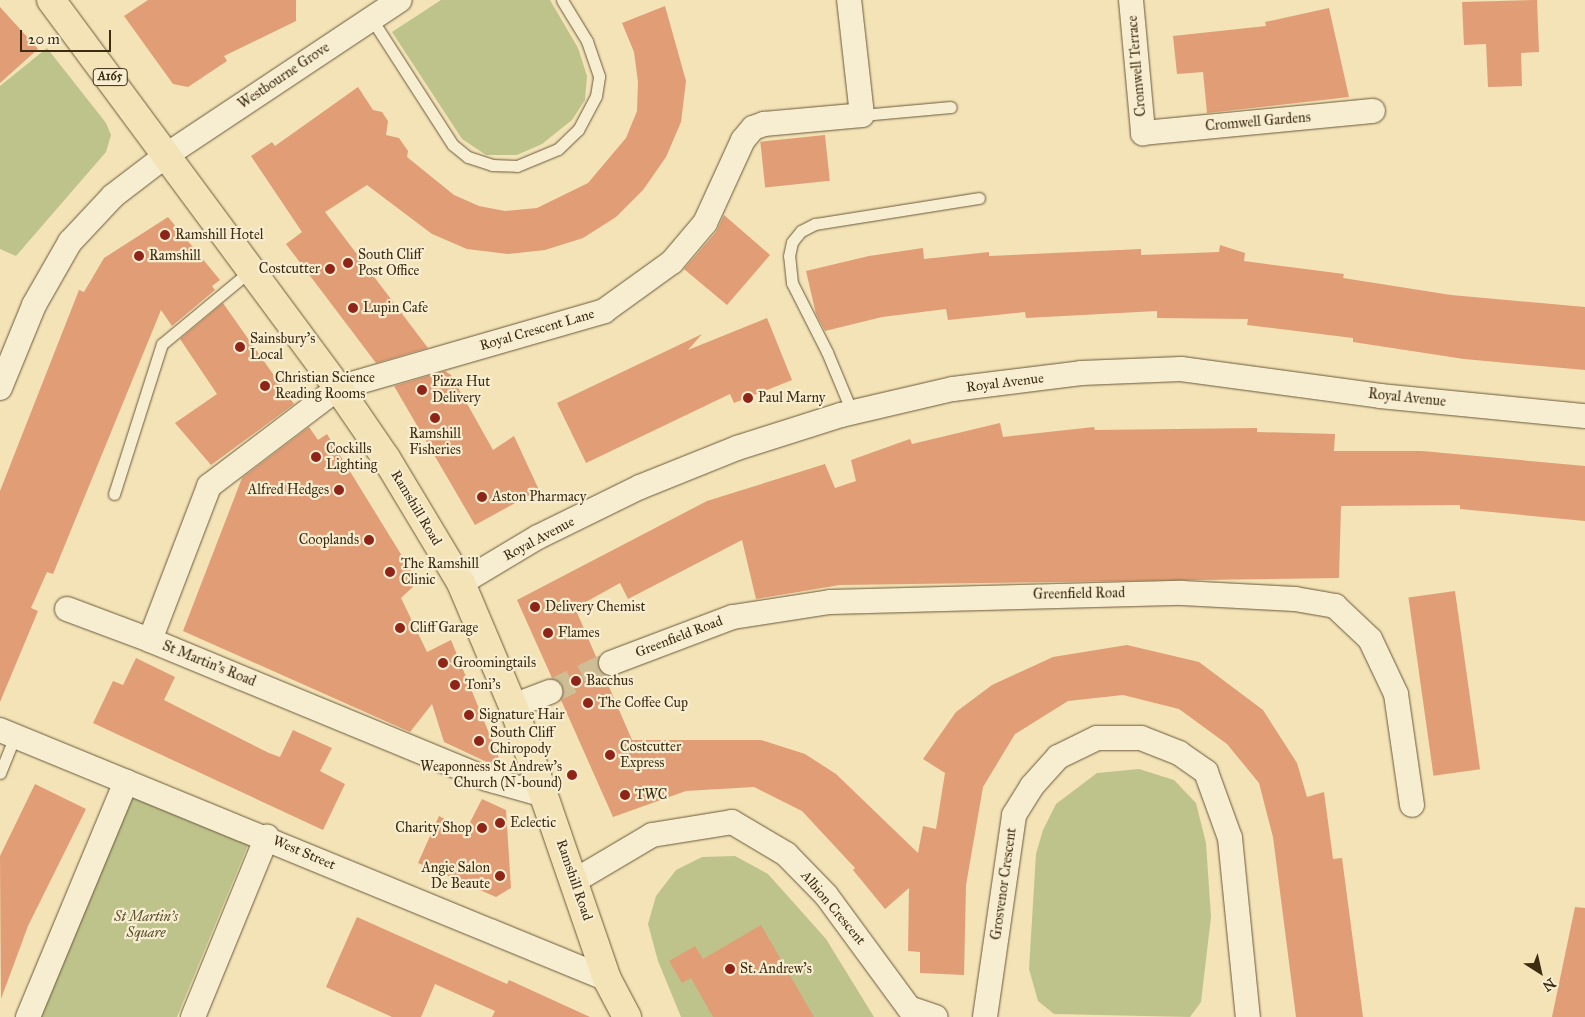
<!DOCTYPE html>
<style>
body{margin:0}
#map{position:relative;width:1585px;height:1017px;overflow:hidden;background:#f3e3b6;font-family:"IM FELL Great Primer",serif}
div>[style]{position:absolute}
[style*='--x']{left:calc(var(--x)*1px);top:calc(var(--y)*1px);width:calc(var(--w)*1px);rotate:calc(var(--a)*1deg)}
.green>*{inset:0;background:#bec38b}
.building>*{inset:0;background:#e19d75;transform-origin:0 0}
.minor-tunnel>*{height:24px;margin-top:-12px;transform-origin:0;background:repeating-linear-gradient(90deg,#cfbe95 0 24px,transparent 0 36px)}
.roads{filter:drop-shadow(0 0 1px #6a593b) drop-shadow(0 0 1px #6a593b)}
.service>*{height:11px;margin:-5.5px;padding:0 5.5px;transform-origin:5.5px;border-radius:5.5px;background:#f7edd0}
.minor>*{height:24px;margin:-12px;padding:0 12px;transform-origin:12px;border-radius:12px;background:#f7edd0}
.trunk>*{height:28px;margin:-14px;padding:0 14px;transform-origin:14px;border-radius:14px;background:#f3e3b6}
.dots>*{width:14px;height:14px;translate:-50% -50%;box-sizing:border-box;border:2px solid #f7edd0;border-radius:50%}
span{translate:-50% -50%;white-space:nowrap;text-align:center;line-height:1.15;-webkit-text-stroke:4.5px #f7edd0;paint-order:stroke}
.shield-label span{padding:1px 4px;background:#f7edd0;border:1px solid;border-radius:4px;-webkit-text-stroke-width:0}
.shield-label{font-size:12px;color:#3d2b12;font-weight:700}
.street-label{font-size:14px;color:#3d2b12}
.poi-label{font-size:14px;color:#3d2b12}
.left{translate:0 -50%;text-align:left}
.right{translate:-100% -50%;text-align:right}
.park-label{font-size:14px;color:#5d5130;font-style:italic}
.north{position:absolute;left:1515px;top:947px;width:50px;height:50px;-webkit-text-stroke:4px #f7edd0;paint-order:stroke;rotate:145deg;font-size:14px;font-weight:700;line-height:20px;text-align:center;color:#3d2b12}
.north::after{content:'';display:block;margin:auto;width:18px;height:22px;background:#3d2b12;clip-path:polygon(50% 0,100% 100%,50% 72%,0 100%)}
.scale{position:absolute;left:20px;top:30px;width:91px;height:22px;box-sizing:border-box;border:2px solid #3d2b12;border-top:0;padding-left:6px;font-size:15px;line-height:18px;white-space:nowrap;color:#3d2b12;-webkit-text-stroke:4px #f7edd0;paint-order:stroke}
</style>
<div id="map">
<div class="green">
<i style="clip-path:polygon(441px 0,550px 0,578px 48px,587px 76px,585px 100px,572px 120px,542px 144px,517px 155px,486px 155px,462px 139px,392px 32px)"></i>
<i style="clip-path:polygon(47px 48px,106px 123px,111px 135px,106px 152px,16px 256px,0 249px,0 86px)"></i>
<i style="clip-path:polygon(1139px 769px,1174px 780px,1196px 803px,1206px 843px,1211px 917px,1201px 1002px,1190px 1017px,1054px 1014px,1038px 1001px,1029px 969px,1036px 854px,1043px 830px,1056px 804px,1097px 773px)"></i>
<i style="clip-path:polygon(131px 796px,248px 845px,177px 1017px,39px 1017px)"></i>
<i style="clip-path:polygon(735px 856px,768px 874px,826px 939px,874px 1017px,681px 1017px,658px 961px,648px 924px,656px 896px,676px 870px,702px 857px)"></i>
</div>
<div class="building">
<i style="clip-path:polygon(148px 0,296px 0,296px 21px,224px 56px,227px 61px,188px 87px,173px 84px,124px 16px)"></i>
<i style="clip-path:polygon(1537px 0,1539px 52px,1521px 53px,1522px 86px,1488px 87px,1486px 44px,1464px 45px,1462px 2px)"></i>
<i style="clip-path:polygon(665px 6px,686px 81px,681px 122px,666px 157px,643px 190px,616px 217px,583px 238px,545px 250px,508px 254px,467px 249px,432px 234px,367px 185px,325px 212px,428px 348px,376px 363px,286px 244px,302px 232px,251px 156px,272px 142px,275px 146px,358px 87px,373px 110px,382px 112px,388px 121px,386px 135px,399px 138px,408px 151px,407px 157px,454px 195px,479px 206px,505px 211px,537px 208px,588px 183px,626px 138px,637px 111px,638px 82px,634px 52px,622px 23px)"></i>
<i style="clip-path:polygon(0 7px,38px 49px,0 83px)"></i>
<i style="clip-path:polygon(1329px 8px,1349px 97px,1207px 113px,1203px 72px,1177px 74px,1173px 36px,1266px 26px,1265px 22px)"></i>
<i style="left:825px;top:135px;width:46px;height:65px;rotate:84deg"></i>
<i style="clip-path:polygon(724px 215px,770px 255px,727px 305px,684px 269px,716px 232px)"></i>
<i style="clip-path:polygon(168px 217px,220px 280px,212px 286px,215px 290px,172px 326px,161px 310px,53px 574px,47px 572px,31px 608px,38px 611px,0 702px,0 491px,79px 290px,84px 292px,104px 258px)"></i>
<i style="clip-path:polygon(1220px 245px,1245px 253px,1244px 261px,1344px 274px,1343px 278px,1451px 295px,1585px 307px,1585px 370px,1464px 359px,1353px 342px,1353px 338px,1247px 325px,1248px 319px,1157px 318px,1157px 311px,1026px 318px,1025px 312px,948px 320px,946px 309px,882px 317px,825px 331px,816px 314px,806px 271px,869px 256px,923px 248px,924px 259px,989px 252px,989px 256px,1141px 249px,1141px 255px,1219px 252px)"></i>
<i style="clip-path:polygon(223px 303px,294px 404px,211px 465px,175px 423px,217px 394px,180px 339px)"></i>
<i style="clip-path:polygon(767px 318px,792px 380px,734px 403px,730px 394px,586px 463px,557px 403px,702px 334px,688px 350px)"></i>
<i style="clip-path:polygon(445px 371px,451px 375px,493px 450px,514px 436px,539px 490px,475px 525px,394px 386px)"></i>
<i style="clip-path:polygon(1000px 423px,1003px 437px,1094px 427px,1095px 430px,1257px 428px,1257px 432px,1335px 434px,1334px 451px,1422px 451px,1585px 466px,1585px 521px,1460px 509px,1460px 505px,1341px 506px,1339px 578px,840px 585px,756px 599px,742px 540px,628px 599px,620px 583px,575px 608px,632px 740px,761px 740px,805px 754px,836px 774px,918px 853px,923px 826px,936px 829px,945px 773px,923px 759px,956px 712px,992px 685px,1053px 657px,1127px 645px,1199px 662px,1263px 710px,1297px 763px,1307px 797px,1324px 792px,1333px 859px,1342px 858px,1363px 1017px,1296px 1017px,1273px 837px,1259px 783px,1227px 744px,1179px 709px,1123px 695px,1068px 701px,1015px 734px,983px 787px,966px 885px,964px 975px,920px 973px,920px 952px,908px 951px,909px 888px,885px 909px,853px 870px,855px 868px,802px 811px,754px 787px,686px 791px,613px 817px,561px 700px,563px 687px,552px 678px,517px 600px,707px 501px,825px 464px,835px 488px,856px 481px,851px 460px,910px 439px,912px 444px)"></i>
<i style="clip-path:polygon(309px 427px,318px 440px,327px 434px,418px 582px,401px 598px,427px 652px,451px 640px,504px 770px,444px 742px,432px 704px,410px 732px,183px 631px,242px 478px)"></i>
<i style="left:1455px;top:591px;width:180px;height:47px;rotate:82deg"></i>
<i style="clip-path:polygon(136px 658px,175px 677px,164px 700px,269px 753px,280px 757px,293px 730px,332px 748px,320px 771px,345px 784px,323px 830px,93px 723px,113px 681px,123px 685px)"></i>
<i style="clip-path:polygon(35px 784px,86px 809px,28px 926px,1px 999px,0 856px)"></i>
<i style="clip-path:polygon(482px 799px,506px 810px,511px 888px,496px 897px,418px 863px,439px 816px,466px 830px)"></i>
<i style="clip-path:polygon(1575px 907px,1585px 908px,1585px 1017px,1552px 1017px)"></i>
<i style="clip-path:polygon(357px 917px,507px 984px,509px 980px,590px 1017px,492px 1017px,495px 1011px,435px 984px,421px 1017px,392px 1017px,326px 987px)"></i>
<i style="clip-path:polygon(761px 925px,814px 1017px,713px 1017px,691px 978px,682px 983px,669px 961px,695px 946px,703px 959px)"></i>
</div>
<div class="minor-tunnel">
<i style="--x:550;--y:692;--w:68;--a:-25.4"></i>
</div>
<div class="roads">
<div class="service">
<i style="--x:371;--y:18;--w:151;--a:57.2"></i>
<i style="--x:453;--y:145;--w:19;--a:39"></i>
<i style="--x:468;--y:157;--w:25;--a:18"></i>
<i style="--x:492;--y:165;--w:25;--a:2"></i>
<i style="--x:517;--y:166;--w:44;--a:-22.5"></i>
<i style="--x:558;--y:149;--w:28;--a:-44"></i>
<i style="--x:578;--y:130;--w:38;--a:-62"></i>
<i style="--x:596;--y:96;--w:20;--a:-81"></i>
<i style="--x:599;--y:76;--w:37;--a:-109"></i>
<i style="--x:587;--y:41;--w:48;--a:-121.4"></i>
<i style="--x:862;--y:115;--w:89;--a:-5.1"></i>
<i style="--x:852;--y:412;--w:65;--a:-112.6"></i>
<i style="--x:827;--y:352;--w:77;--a:-116.9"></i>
<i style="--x:792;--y:283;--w:27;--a:-96"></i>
<i style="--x:789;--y:256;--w:14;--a:-78"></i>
<i style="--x:792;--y:242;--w:14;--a:-51"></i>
<i style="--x:801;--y:231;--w:16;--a:-27"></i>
<i style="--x:815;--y:224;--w:166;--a:-9"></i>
<i style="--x:114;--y:494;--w:157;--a:-72.3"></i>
<i style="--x:162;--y:344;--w:116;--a:-39.7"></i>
<i style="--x:0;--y:773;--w:40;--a:-68"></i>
</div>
<div class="minor">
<i style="--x:1131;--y:0;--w:134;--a:84.8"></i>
<i style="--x:1143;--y:133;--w:231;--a:-5.5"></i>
<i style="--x:0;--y:388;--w:90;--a:-67.7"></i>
<i style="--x:34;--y:305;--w:73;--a:-60.3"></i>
<i style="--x:70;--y:242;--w:63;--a:-46.9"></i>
<i style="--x:113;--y:196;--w:69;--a:-37.4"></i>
<i style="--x:168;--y:154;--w:278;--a:-33.6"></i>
<i style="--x:461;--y:583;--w:90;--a:-30.9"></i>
<i style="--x:538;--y:537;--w:114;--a:-26.1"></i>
<i style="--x:640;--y:487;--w:105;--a:-21.9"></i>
<i style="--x:737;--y:448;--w:109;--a:-17.6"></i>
<i style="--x:841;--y:415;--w:115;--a:-13.1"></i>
<i style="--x:953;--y:389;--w:129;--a:-7.1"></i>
<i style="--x:1081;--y:373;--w:100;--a:-2.3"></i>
<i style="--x:1181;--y:369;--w:201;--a:7.7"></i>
<i style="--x:1380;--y:396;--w:206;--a:5.6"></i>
<i style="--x:67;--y:609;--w:89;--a:20.5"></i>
<i style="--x:611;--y:663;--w:130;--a:-20.7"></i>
<i style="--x:733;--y:617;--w:98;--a:-8.8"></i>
<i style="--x:830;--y:602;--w:352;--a:-1.5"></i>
<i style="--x:1182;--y:593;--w:113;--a:3"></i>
<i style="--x:1295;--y:599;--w:41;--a:9.9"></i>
<i style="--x:1335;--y:606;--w:48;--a:43.3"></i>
<i style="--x:1370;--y:639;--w:61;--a:64.7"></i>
<i style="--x:1396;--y:694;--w:112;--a:81.8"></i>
<i style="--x:513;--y:706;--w:40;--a:-21"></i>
<i style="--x:0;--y:730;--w:656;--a:22.3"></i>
<i style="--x:544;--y:795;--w:59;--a:-164.3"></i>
<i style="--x:487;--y:779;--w:365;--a:-157.6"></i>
<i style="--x:150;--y:640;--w:165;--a:-69"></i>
<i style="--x:209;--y:486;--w:162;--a:-37.2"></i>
<i style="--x:338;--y:388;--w:277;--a:-16.1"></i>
<i style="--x:604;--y:311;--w:84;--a:-35.8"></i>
<i style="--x:672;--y:262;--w:51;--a:-49.8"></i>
<i style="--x:705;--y:223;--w:91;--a:-65.4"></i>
<i style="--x:743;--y:140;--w:16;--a:-50"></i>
<i style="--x:753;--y:128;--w:12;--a:-20"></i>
<i style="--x:764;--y:124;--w:98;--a:-5.2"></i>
<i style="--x:862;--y:115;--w:116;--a:-96.4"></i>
<i style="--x:576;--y:880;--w:88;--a:-30.6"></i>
<i style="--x:652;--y:835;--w:81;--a:-9.2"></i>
<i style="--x:732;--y:822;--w:63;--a:30.7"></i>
<i style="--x:786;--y:854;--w:57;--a:45.7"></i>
<i style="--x:826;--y:895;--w:140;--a:53.7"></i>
<i style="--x:909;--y:1008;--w:28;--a:19"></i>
<i style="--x:28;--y:1017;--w:255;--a:-67.4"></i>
<i style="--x:193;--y:1017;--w:195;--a:-67.7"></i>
<i style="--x:985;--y:1017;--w:204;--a:-81.8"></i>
<i style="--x:1014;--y:815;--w:34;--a:-58"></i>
<i style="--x:1032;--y:786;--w:39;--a:-48"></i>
<i style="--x:1058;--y:757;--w:43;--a:-26"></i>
<i style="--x:1097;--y:738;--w:44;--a:0"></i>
<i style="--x:1141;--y:738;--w:41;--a:21.5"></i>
<i style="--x:1179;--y:753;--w:33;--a:35"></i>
<i style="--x:1206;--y:772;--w:70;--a:70"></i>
<i style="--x:1230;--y:838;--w:180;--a:84.3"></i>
</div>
<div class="trunk">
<i style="--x:51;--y:0;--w:483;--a:53.5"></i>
<i style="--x:338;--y:388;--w:85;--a:55.6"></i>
<i style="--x:386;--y:458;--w:146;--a:59"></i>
<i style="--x:461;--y:583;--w:134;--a:67.1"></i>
<i style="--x:513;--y:706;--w:289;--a:71"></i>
<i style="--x:607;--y:979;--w:43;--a:62.2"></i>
</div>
</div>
<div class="dots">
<i style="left:165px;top:235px;background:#8f2418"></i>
<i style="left:139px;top:256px;background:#8f2418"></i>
<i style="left:348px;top:263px;background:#8f2418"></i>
<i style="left:330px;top:269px;background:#8f2418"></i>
<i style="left:353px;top:308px;background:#8f2418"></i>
<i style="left:240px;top:347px;background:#8f2418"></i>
<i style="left:265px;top:386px;background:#8f2418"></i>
<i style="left:422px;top:390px;background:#8f2418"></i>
<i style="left:748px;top:398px;background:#8f2418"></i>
<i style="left:435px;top:418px;background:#8f2418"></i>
<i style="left:316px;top:457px;background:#8f2418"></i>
<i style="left:339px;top:490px;background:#8f2418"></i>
<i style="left:482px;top:497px;background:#8f2418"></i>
<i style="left:369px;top:540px;background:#8f2418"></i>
<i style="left:390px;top:572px;background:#8f2418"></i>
<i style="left:535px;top:607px;background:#8f2418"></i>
<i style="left:400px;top:628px;background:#8f2418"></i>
<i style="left:548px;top:633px;background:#8f2418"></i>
<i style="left:443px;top:663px;background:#8f2418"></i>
<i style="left:576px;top:681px;background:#8f2418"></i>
<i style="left:455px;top:685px;background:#8f2418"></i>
<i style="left:588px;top:703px;background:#8f2418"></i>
<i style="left:469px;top:715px;background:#8f2418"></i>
<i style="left:479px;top:741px;background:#8f2418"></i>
<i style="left:610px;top:755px;background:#8f2418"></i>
<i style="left:572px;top:775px;background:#8f2418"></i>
<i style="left:625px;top:795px;background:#8f2418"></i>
<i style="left:500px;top:823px;background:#8f2418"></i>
<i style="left:482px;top:828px;background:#8f2418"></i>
<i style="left:500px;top:876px;background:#8f2418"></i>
<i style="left:730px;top:969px;background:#8f2418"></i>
</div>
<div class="shield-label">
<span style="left:110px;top:77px">A165</span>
</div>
<div class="street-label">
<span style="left:1137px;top:66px;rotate:-95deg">Cromwell Terrace</span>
<span style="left:284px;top:76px;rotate:-34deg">Westbourne Grove</span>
<span style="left:1258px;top:122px;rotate:-5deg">Cromwell Gardens</span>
<span style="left:537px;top:330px;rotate:-16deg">Royal Crescent Lane</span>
<span style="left:1005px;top:383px;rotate:-7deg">Royal Avenue</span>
<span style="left:1407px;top:398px;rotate:6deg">Royal Avenue</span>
<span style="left:416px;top:508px;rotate:59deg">Ramshill Road</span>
<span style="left:539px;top:539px;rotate:-28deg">Royal Avenue</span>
<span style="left:1079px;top:594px;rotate:-1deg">Greenfield Road</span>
<span style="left:679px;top:637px;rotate:-21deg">Greenfield Road</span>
<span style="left:209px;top:664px;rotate:22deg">St Martin's Road</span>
<span style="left:304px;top:853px;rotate:23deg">West Street</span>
<span style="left:574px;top:880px;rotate:71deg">Ramshill Road</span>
<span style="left:1004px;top:884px;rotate:-82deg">Grosvenor Crescent</span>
<span style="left:833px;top:908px;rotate:50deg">Albion Crescent</span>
</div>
<div class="poi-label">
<span class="left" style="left:175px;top:235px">Ramshill Hotel</span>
<span class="left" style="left:358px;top:263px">South Cliff<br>Post Office</span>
<span class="left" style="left:149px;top:256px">Ramshill</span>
<span class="right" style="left:320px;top:269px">Costcutter</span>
<span class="left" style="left:363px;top:308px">Lupin Cafe</span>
<span class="left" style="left:250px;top:347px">Sainsbury's<br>Local</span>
<span class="left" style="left:275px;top:386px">Christian Science<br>Reading Rooms</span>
<span class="left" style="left:432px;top:390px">Pizza Hut<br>Delivery</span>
<span class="left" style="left:758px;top:398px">Paul Marny</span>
<span style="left:435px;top:442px">Ramshill<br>Fisheries</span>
<span class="left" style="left:326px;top:457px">Cockills<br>Lighting</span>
<span class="right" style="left:329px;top:490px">Alfred Hedges</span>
<span class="left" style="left:492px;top:497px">Aston Pharmacy</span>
<span class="right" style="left:359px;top:540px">Cooplands</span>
<span class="left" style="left:401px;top:572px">The Ramshill<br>Clinic</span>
<span class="left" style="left:545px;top:607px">Delivery Chemist</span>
<span class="left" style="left:410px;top:628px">Cliff Garage</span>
<span class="left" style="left:558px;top:633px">Flames</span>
<span class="left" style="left:453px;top:663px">Groomingtails</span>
<span class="left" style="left:586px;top:681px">Bacchus</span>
<span class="left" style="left:465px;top:685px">Toni's</span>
<span class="left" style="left:598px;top:703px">The Coffee Cup</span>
<span class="left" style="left:479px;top:715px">Signature Hair</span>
<span class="left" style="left:490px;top:741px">South Cliff<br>Chiropody</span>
<span class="left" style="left:620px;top:755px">Costcutter<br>Express</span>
<span class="right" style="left:562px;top:775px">Weaponness St Andrew's<br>Church (N-bound)</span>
<span class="left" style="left:635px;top:795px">TWC</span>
<span class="left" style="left:510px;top:823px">Eclectic</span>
<span class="right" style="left:472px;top:828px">Charity Shop</span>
<span class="right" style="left:490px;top:876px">Angie Salon<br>De Beaute</span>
<span class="left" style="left:740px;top:969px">St. Andrew's</span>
</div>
<div class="park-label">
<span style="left:146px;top:925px">St Martin's<br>Square</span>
</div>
<div class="north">N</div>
<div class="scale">20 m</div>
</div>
